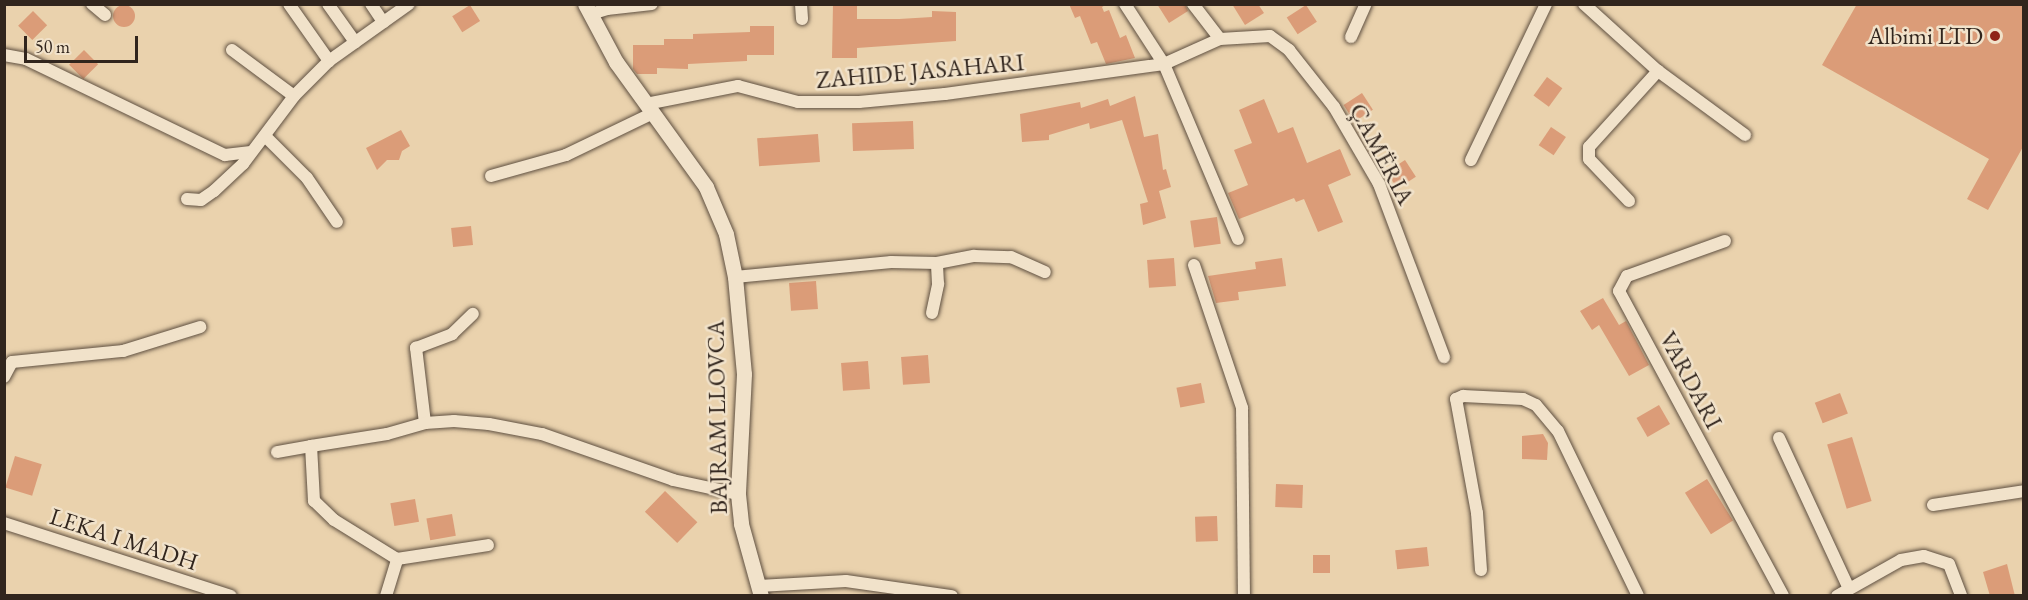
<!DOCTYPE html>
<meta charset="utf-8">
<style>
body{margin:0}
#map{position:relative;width:2028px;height:600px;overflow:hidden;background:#ead2ad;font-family:"EB Garamond",serif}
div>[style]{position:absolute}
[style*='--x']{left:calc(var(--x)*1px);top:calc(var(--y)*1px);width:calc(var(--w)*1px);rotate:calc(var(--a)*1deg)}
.building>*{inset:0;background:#db9c78;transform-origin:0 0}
.round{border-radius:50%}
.roads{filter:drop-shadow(0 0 2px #5f5041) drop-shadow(0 0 2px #5f5041)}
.minor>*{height:12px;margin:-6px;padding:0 6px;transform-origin:6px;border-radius:6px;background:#f1e2ca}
.tertiary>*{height:15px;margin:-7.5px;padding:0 7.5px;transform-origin:7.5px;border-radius:7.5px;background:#f1e2ca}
.dots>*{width:16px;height:16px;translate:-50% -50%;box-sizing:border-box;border:3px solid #f1e2ca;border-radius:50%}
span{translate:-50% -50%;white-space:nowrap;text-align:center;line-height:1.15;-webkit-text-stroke:5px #f1e2ca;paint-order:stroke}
.poi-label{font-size:24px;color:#31251d}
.right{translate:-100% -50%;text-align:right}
.street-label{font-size:24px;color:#31251d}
.frame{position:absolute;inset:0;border:6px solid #31251d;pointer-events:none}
.scale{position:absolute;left:24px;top:36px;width:114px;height:27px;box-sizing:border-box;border:3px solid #31251d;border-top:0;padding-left:8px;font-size:18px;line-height:21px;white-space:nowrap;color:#31251d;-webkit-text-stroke:4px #f1e2ca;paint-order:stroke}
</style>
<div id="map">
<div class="building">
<i style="clip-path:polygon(833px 4px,857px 4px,857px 19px,899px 19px,932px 17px,932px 11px,956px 12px,956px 41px,857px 48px,857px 58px,832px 58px)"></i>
<i style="clip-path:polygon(1069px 4px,1107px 4px,1102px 7px,1104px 12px,1109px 10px,1120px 38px,1126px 35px,1135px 58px,1106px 64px,1097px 42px,1091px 44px,1080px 16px,1075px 18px)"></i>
<i style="clip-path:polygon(1157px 4px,1185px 4px,1188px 11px,1169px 23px)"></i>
<i style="clip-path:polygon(1232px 4px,1258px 4px,1264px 13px,1245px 25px)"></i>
<i style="clip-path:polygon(1857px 4px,2024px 4px,2024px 145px,1988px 210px,1967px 199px,1989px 159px,1822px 65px)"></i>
<i class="round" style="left:113px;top:5px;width:22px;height:22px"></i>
<i style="left:470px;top:5px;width:19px;height:21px;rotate:58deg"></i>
<i style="left:1306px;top:5px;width:20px;height:23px;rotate:57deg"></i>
<i style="left:33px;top:11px;width:20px;height:21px;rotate:45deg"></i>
<i style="clip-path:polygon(750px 26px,774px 26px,774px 55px,747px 55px,747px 61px,688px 64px,688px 69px,657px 68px,657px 74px,637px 74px,633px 69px,633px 45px,664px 45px,664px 39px,693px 39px,693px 34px,750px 32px)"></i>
<i style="left:84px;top:50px;width:20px;height:21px;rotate:45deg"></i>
<i style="left:1547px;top:77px;width:19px;height:23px;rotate:36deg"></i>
<i style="left:1362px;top:93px;width:20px;height:22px;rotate:57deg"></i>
<i style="clip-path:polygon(1135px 96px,1144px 137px,1158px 134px,1163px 170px,1166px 169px,1171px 187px,1159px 191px,1166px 218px,1143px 225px,1140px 204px,1148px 202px,1122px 120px,1090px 129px,1089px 123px,1049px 135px,1049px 140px,1022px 142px,1020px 114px,1080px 102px,1081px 108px,1108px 99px,1110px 106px)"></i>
<i style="clip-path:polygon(1264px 99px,1278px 133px,1293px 127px,1307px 163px,1340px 149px,1351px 175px,1328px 185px,1343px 222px,1318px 232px,1304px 199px,1296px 202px,1294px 198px,1239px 219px,1228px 193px,1248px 185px,1234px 150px,1252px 143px,1239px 110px)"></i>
<i style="left:913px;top:121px;width:28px;height:61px;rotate:88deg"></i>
<i style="left:1551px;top:127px;width:18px;height:22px;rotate:34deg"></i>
<i style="clip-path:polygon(401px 130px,410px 146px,402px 151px,399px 160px,387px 160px,377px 170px,366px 148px)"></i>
<i style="left:818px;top:134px;width:28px;height:61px;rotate:86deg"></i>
<i style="left:1405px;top:160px;width:20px;height:22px;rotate:57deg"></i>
<i style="left:1217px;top:217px;width:27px;height:27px;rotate:82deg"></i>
<i style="left:471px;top:226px;width:19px;height:20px;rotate:84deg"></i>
<i style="left:1174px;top:258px;width:28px;height:27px;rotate:86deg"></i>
<i style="clip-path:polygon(1282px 258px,1286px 286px,1238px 292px,1239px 300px,1216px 303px,1208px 276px,1256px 269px,1255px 262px)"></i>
<i style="left:816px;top:281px;width:28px;height:27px;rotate:86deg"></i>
<i style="clip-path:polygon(1603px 298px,1619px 325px,1626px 321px,1649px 365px,1629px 376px,1599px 325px,1592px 330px,1580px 311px)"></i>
<i style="left:928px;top:355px;width:28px;height:27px;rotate:86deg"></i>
<i style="left:868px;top:361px;width:28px;height:27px;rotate:86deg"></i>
<i style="left:1201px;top:383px;width:20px;height:25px;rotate:79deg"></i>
<i style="left:1840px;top:393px;width:22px;height:27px;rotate:69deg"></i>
<i style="left:1659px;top:405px;width:22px;height:26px;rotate:60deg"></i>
<i style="clip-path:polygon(1543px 434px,1548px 443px,1547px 460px,1522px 459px,1522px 436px)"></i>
<i style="left:1852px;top:437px;width:67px;height:26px;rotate:73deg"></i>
<i style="left:15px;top:456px;width:28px;height:33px;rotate:17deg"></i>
<i style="left:1707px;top:479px;width:49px;height:26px;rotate:58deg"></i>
<i style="left:1276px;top:484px;width:27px;height:23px;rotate:2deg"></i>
<i style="left:665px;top:491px;width:45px;height:29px;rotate:44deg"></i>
<i style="left:415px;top:499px;width:23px;height:25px;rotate:80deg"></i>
<i style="left:452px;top:514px;width:22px;height:26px;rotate:80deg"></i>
<i style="left:1217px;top:516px;width:25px;height:22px;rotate:88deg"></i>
<i style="left:1427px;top:547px;width:19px;height:32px;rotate:84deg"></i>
<i style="left:1313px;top:555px;width:17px;height:18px"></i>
<i style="clip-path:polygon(2007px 564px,2015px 596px,1990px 596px,1983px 572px)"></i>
</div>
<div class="roads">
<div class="minor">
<i style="--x:92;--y:4;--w:17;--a:40"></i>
<i style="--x:289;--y:4;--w:70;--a:54.9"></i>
<i style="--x:328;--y:4;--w:47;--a:54.6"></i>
<i style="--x:371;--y:4;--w:22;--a:56"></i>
<i style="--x:801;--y:4;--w:15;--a:86"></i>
<i style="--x:1125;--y:4;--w:72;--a:57"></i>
<i style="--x:1164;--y:64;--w:190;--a:67.1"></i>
<i style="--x:1193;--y:4;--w:44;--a:52.4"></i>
<i style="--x:1584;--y:4;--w:100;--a:42.2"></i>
<i style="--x:1658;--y:71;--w:108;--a:36.3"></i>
<i style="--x:591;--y:14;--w:17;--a:-17"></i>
<i style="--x:607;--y:9;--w:45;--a:-6.3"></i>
<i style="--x:1351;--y:37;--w:36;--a:-66"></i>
<i style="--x:232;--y:50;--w:77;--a:36.6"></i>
<i style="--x:4;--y:55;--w:22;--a:10"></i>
<i style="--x:26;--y:59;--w:221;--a:25.8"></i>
<i style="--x:225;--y:155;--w:26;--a:-7"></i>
<i style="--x:646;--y:104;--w:94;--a:-11.1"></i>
<i style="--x:738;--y:86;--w:62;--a:14.9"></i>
<i style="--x:798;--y:102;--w:61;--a:0"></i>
<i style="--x:859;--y:102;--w:86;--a:-5.3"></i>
<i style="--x:945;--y:94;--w:221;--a:-7.8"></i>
<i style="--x:1164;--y:64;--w:61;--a:-24.1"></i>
<i style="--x:1220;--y:39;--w:50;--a:-3.4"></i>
<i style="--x:1270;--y:36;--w:24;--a:36"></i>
<i style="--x:1289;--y:50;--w:73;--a:51.7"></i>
<i style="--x:1334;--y:107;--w:89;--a:59.7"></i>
<i style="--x:1379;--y:184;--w:185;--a:69.4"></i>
<i style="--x:265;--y:136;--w:59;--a:45"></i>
<i style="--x:307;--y:178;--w:53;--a:55.7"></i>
<i style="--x:1471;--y:160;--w:173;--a:-64.3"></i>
<i style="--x:491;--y:176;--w:78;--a:-15.6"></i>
<i style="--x:566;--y:155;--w:97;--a:-25.8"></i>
<i style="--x:187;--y:199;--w:14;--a:4"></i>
<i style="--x:201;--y:200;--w:16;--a:-35"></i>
<i style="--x:214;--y:191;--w:40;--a:-43"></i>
<i style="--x:243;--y:164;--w:85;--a:-53.1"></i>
<i style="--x:294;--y:96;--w:49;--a:-45"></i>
<i style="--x:329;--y:61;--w:98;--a:-35.5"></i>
<i style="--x:1629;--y:201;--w:58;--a:-133.6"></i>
<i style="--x:1589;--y:159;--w:12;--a:-90"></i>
<i style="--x:1589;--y:147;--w:103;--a:-47.8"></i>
<i style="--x:1725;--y:241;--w:104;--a:160.3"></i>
<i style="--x:1627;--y:276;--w:17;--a:118"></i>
<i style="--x:1619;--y:291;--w:346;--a:61.7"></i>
<i style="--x:1194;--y:265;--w:151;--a:71.4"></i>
<i style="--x:1242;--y:408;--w:188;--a:89.4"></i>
<i style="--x:735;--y:277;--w:157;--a:-5.5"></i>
<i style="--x:891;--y:262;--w:46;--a:1.2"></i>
<i style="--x:937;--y:263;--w:38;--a:-11"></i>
<i style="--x:974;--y:256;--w:37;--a:2"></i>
<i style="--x:1011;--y:257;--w:37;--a:24"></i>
<i style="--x:932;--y:313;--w:30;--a:-78"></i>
<i style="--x:938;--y:284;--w:21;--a:-93"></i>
<i style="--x:4;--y:377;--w:17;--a:-62"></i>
<i style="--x:12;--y:362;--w:112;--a:-5.7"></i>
<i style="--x:123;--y:351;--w:81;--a:-17.3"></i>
<i style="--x:425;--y:423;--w:76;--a:-96.8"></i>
<i style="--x:416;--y:348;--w:39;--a:-21"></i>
<i style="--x:452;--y:334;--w:29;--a:-44"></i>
<i style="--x:1779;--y:438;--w:166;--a:65.1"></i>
<i style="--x:277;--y:452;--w:35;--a:-10"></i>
<i style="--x:1933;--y:505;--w:92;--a:-8.7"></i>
<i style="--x:4;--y:523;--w:238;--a:17.8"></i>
<i style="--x:397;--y:559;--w:74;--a:-148.2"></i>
<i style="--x:334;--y:520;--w:28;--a:-136"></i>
<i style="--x:314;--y:501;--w:55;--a:-93.1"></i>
<i style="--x:311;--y:446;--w:77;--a:-9"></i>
<i style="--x:387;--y:434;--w:40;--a:-16"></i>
<i style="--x:425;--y:423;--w:29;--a:-4"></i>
<i style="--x:454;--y:421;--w:35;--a:5"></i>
<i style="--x:489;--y:424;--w:54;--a:10.7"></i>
<i style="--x:542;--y:434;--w:139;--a:19.3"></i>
<i style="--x:673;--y:480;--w:66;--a:12.2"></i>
<i style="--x:1481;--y:570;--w:57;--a:-94"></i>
<i style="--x:1477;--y:513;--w:116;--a:-100.4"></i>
<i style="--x:1456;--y:399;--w:8;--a:-23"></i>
<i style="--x:1463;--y:396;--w:60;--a:2.9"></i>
<i style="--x:1523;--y:399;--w:14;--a:25"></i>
<i style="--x:1536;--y:405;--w:34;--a:50"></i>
<i style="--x:1558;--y:431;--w:183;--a:64.1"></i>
<i style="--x:759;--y:586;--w:87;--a:-3.3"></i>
<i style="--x:846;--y:581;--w:107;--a:8.1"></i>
<i style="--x:386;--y:596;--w:39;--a:-73"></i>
<i style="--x:397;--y:559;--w:92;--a:-8.7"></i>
<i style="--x:1837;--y:596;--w:73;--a:-29.4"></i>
<i style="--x:1901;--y:560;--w:23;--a:-10"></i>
<i style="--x:1924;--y:556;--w:26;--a:18"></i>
<i style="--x:1949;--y:564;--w:34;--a:69"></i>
</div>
<div class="tertiary">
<i style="--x:585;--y:4;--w:66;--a:61.9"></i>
<i style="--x:616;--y:62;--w:154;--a:54.2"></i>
<i style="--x:706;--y:187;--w:51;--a:66.9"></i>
<i style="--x:726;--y:234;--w:44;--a:78.2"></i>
<i style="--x:735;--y:277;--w:97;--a:84.7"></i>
<i style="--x:744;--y:374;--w:120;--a:92.9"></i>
<i style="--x:738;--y:494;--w:30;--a:84"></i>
<i style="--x:741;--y:524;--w:75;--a:74.5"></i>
</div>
</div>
<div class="dots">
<i style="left:1995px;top:36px;background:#8f2418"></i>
</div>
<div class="poi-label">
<span class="right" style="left:1983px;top:36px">Albimi LTD</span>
</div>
<div class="street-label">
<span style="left:920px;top:71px;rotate:-5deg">ZAHIDE JASAHARI</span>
<span style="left:1382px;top:154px;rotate:62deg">ÇAMËRIA</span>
<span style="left:1691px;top:380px;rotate:62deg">VARDARI</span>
<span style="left:717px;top:417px;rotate:-91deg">BAJRAM LLOVCA</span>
<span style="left:124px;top:539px;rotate:18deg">LEKA I MADH</span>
</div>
<div class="frame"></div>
<div class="scale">50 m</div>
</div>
